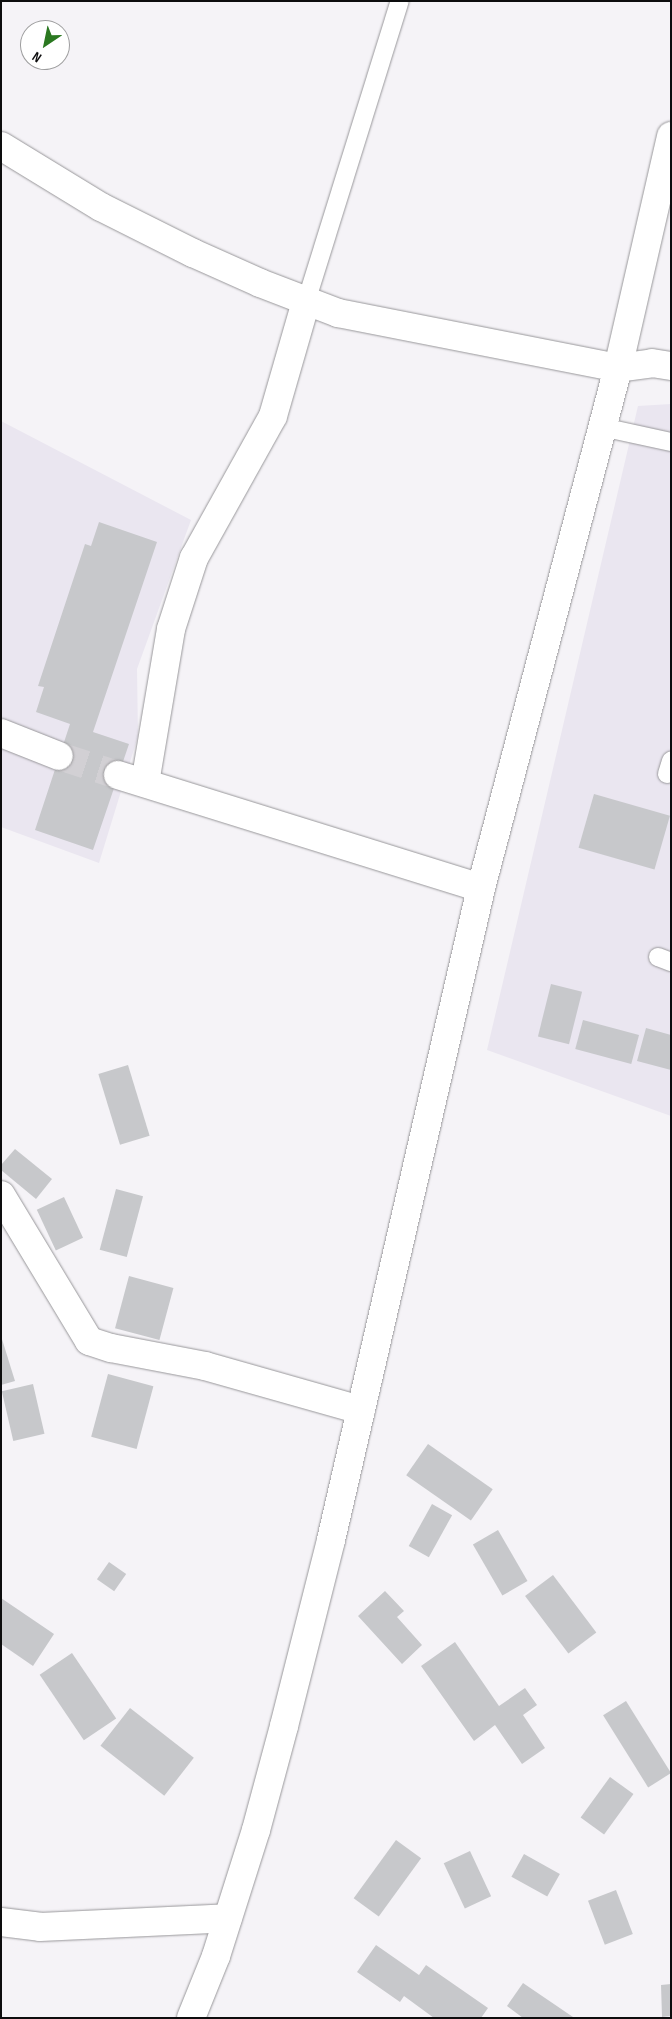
<!DOCTYPE html>
<style>
body{margin:0}
#map{position:relative;width:672px;height:2019px;overflow:hidden;background:#f5f3f7;font-family:"Sofia Sans Condensed",sans-serif}
div>[style]{position:absolute}
[style*='--x']{left:calc(var(--x)*1px);top:calc(var(--y)*1px);width:calc(var(--w)*1px);rotate:calc(var(--a)*1deg)}
.built>*{inset:0;background:#eae6f0}
.building>*{inset:0;background:#c7c8cb;transform-origin:0 0}
.street-tunnel>*{height:28px;margin-top:-14px;transform-origin:0;background:repeating-linear-gradient(90deg,#d2d0d4 0 28px,transparent 0 42px)}
.roads{filter:drop-shadow(0 0 1px #98979a) drop-shadow(0 0 1px #98979a)}
.lane>*{height:18px;margin:-9px;padding:0 9px;transform-origin:9px;border-radius:9px;background:#fff}
.street>*{height:28px;margin:-14px;padding:0 14px;transform-origin:14px;border-radius:14px;background:#fff}
span{translate:-50% -50%;white-space:nowrap;text-align:center;line-height:1.15;-webkit-text-stroke:5px #fff;paint-order:stroke}
.frame{position:absolute;inset:0;border:2px solid #0d0d0e;pointer-events:none}
.north{position:absolute;left:20px;top:20px;width:50px;height:50px;box-sizing:border-box;background:#fff;border:1px solid #9e9e9f;border-radius:50%;rotate:214deg;font-size:14px;font-weight:700;line-height:20px;text-align:center;color:#0d0d0e}
.north::after{content:'';display:block;margin:auto;width:18px;height:22px;background:#2a7820;clip-path:polygon(50% 0,100% 100%,50% 72%,0 100%)}
</style>
<div id="map">
<div class="built">
<i style="clip-path:polygon(671px 404px,671px 1116px,487px 1050px,638px 406px)"></i>
<i style="clip-path:polygon(1px 421px,191px 520px,137px 669px,138px 736px,99px 863px,1px 827px)"></i>
</div>
<div class="building">
<i style="clip-path:polygon(99px 522px,157px 542px,93px 732px,129px 744px,93px 850px,35px 830px,70px 724px,36px 712px,44px 687px,38px 686px,85px 544px,91px 546px)"></i>
<i style="left:594px;top:794px;width:79px;height:56px;rotate:16deg"></i>
<i style="left:551px;top:984px;width:32px;height:54px;rotate:14deg"></i>
<i style="left:583px;top:1020px;width:58px;height:30px;rotate:15deg"></i>
<i style="clip-path:polygon(646px 1028px,671px 1035px,671px 1070px,637px 1061px)"></i>
<i style="left:128px;top:1065px;width:74px;height:31px;rotate:73deg"></i>
<i style="clip-path:polygon(15px 1149px,52px 1179px,36px 1199px,1px 1170px,1px 1165px)"></i>
<i style="left:116px;top:1189px;width:28px;height:63px;rotate:15deg"></i>
<i style="left:64px;top:1197px;width:45px;height:30px;rotate:65deg"></i>
<i style="left:129px;top:1276px;width:46px;height:54px;rotate:15deg"></i>
<i style="clip-path:polygon(1px 1336px,15px 1381px,1px 1385px)"></i>
<i style="left:108px;top:1374px;width:47px;height:65px;rotate:15deg"></i>
<i style="left:33px;top:1384px;width:51px;height:32px;rotate:77deg"></i>
<i style="left:428px;top:1444px;width:79px;height:38px;rotate:35deg"></i>
<i style="left:432px;top:1504px;width:23px;height:48px;rotate:29deg"></i>
<i style="left:498px;top:1530px;width:59px;height:29px;rotate:60deg"></i>
<i style="left:109px;top:1562px;width:21px;height:21px;rotate:35deg"></i>
<i style="left:553px;top:1575px;width:72px;height:35px;rotate:53deg"></i>
<i style="clip-path:polygon(385px 1591px,404px 1611px,397px 1617px,422px 1645px,402px 1664px,358px 1616px)"></i>
<i style="clip-path:polygon(1px 1598px,54px 1634px,33px 1666px,1px 1644px)"></i>
<i style="clip-path:polygon(455px 1642px,499px 1706px,525px 1688px,537px 1705px,523px 1715px,545px 1748px,522px 1764px,495px 1725px,474px 1741px,421px 1666px)"></i>
<i style="left:72px;top:1653px;width:79px;height:39px;rotate:56deg"></i>
<i style="left:626px;top:1701px;width:85px;height:27px;rotate:58deg"></i>
<i style="left:130px;top:1708px;width:81px;height:48px;rotate:38deg"></i>
<i style="left:610px;top:1777px;width:29px;height:50px;rotate:36deg"></i>
<i style="left:396px;top:1840px;width:31px;height:72px;rotate:36deg"></i>
<i style="left:470px;top:1851px;width:50px;height:29px;rotate:65deg"></i>
<i style="left:524px;top:1854px;width:41px;height:26px;rotate:29deg"></i>
<i style="left:616px;top:1890px;width:47px;height:30px;rotate:69deg"></i>
<i style="clip-path:polygon(376px 1945px,419px 1975px,426px 1965px,488px 2008px,481px 2018px,434px 2018px,404px 1996px,400px 2002px,357px 1972px)"></i>
<i style="clip-path:polygon(523px 1983px,573px 2017px,572px 2018px,523px 2018px,507px 2006px)"></i>
<i style="clip-path:polygon(671px 1984px,671px 2016px,662px 2017px,661px 1985px)"></i>
</div>
<div class="street-tunnel">
<i style="--x:59;--y:756;--w:62;--a:17.9"></i>
</div>
<div class="roads">
<div class="lane">
<i style="--x:306;--y:302;--w:315;--a:-72.7"></i>
<i style="--x:602;--y:427;--w:71;--a:12.3"></i>
<i style="--x:667;--y:774;--w:14;--a:-73"></i>
<i style="--x:658;--y:957;--w:14;--a:21"></i>
</div>
<div class="street">
<i style="--x:1;--y:146;--w:117;--a:31.4"></i>
<i style="--x:101;--y:207;--w:103;--a:26.6"></i>
<i style="--x:193;--y:253;--w:73;--a:24.1"></i>
<i style="--x:260;--y:283;--w:84;--a:21"></i>
<i style="--x:338;--y:313;--w:285;--a:11.1"></i>
<i style="--x:618;--y:368;--w:34;--a:-8"></i>
<i style="--x:652;--y:363;--w:19;--a:9"></i>
<i style="--x:1;--y:733;--w:62;--a:21.6"></i>
<i style="--x:118;--y:775;--w:380;--a:17.3"></i>
<i style="--x:145;--y:783;--w:156;--a:-80.4"></i>
<i style="--x:171;--y:629;--w:75;--a:-72.1"></i>
<i style="--x:194;--y:558;--w:162;--a:-60.9"></i>
<i style="--x:273;--y:416;--w:119;--a:-73.9"></i>
<i style="--x:1;--y:1195;--w:170;--a:58.9"></i>
<i style="--x:89;--y:1341;--w:23;--a:18"></i>
<i style="--x:111;--y:1348;--w:96;--a:10.8"></i>
<i style="--x:205;--y:1366;--w:162;--a:15.8"></i>
<i style="--x:1;--y:1922;--w:39;--a:7"></i>
<i style="--x:40;--y:1927;--w:188;--a:-2.7"></i>
<i style="--x:191;--y:2018;--w:67;--a:-68"></i>
<i style="--x:216;--y:1956;--w:132;--a:-72.4"></i>
<i style="--x:256;--y:1830;--w:108;--a:-74.9"></i>
<i style="--x:284;--y:1726;--w:192;--a:-75.8"></i>
<i style="--x:331;--y:1540;--w:669;--a:-77.04"></i>
<i style="--x:481;--y:888;--w:538;--a:-75.24"></i>
<i style="--x:618;--y:368;--w:238;--a:-77.1"></i>
</div>
</div>
<div class="frame"></div>
<div class="north">N</div>
</div>
